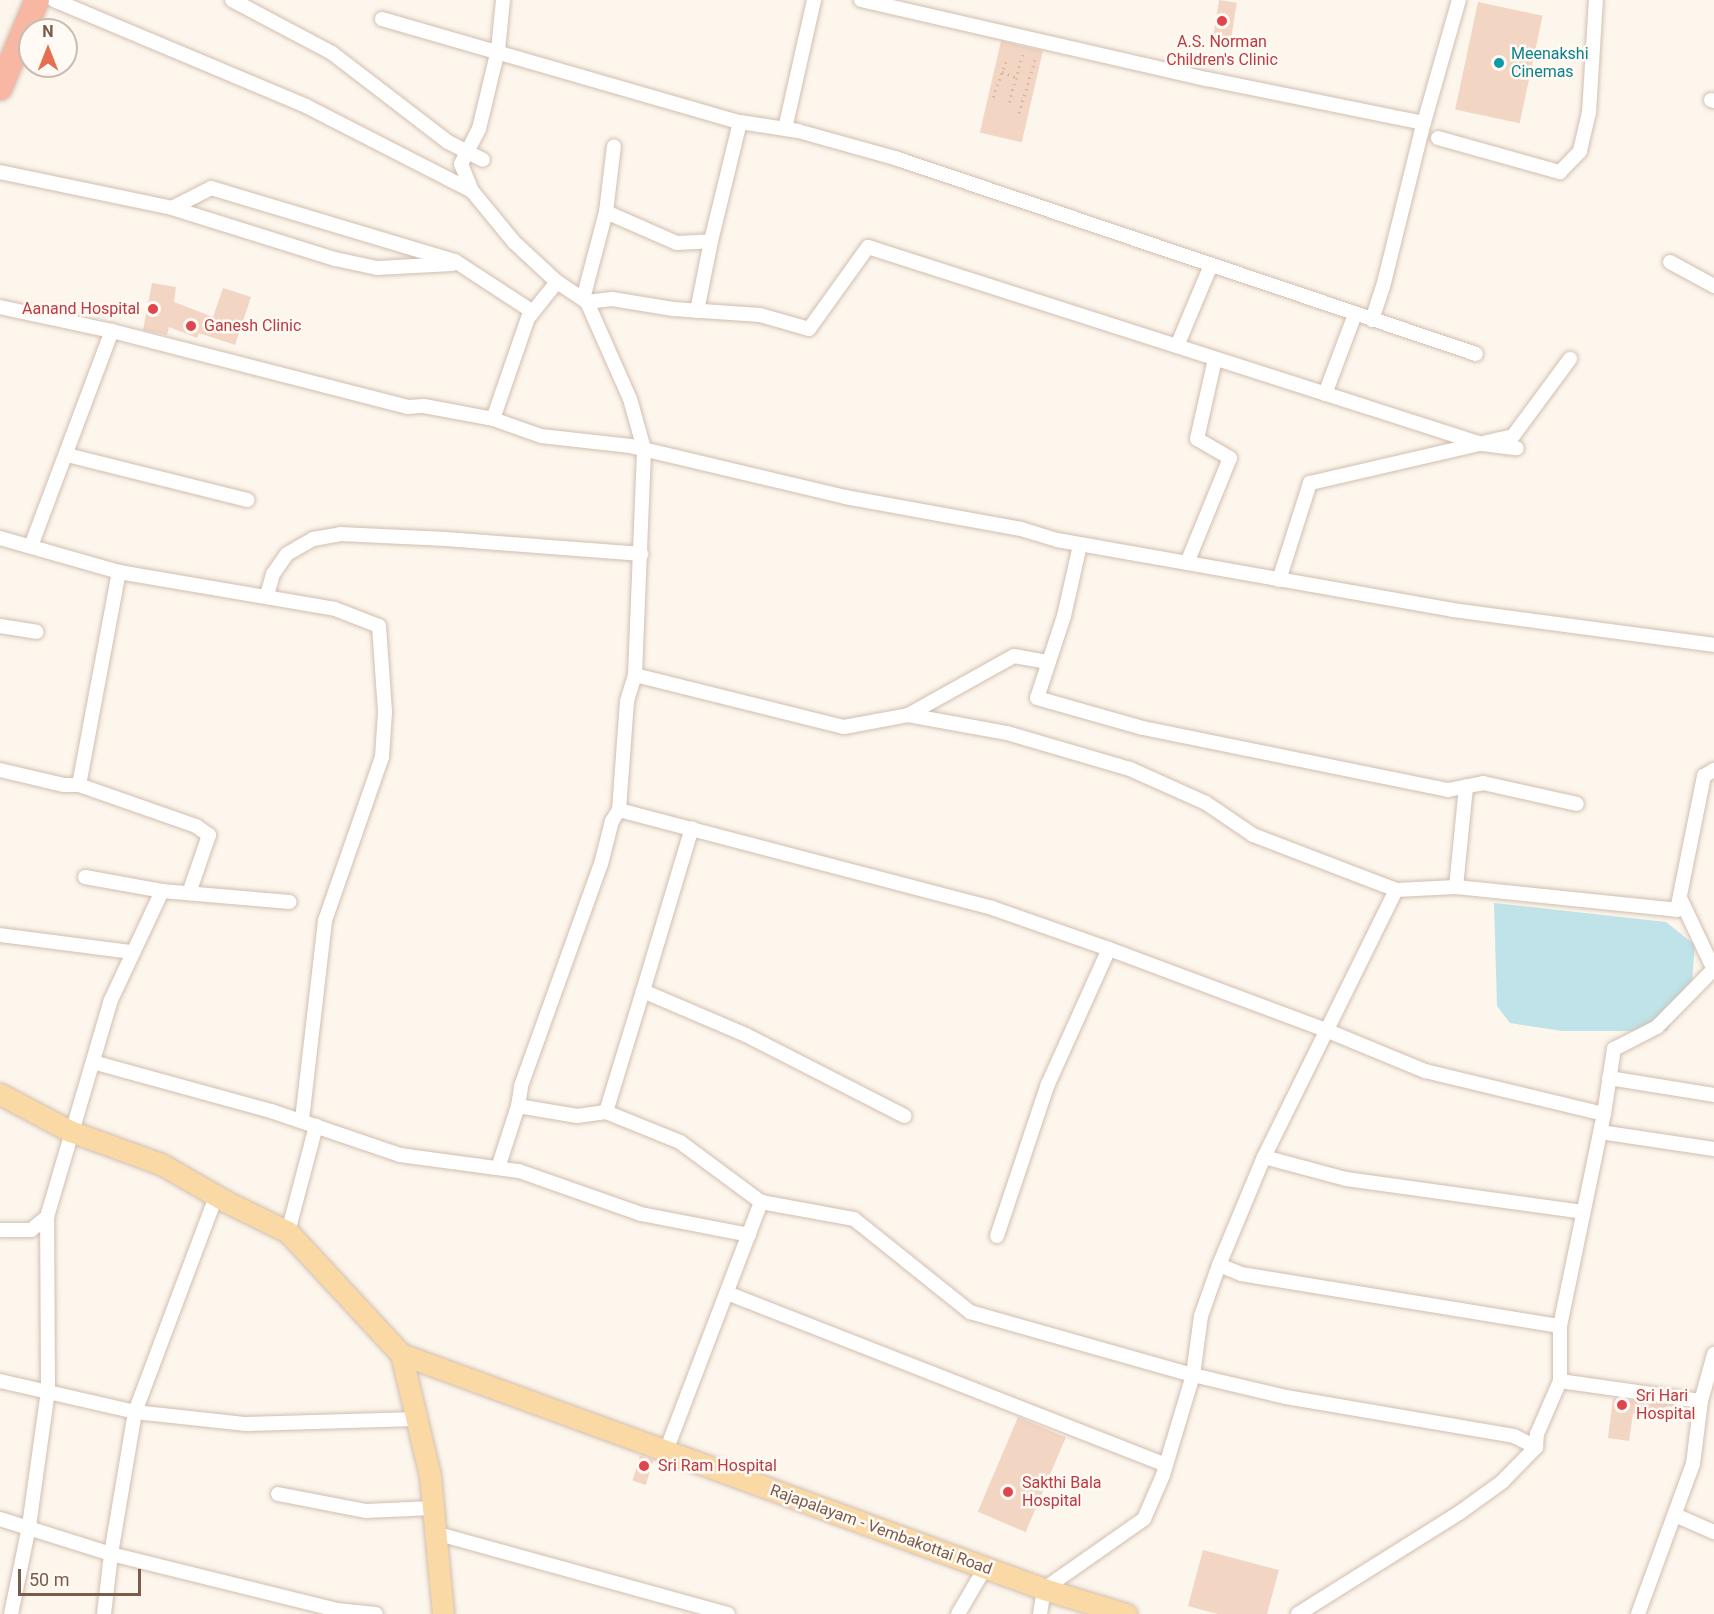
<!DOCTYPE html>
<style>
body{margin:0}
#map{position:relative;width:1714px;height:1614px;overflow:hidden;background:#fdf6ec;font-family:Roboto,sans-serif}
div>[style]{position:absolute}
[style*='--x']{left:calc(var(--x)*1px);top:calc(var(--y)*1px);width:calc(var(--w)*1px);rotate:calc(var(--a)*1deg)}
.water>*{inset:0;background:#bfe3e8}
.building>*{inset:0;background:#f3d5c3;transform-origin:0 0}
.path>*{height:3px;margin-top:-1.5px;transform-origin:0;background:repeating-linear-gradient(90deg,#d9b8a5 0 1.5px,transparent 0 6px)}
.roads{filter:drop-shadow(0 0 2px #d1beb0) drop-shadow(0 0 2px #d1beb0)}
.street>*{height:14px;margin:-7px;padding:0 7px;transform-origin:7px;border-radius:7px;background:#fff}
.primary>*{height:21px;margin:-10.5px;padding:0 10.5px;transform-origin:10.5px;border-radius:10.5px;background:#fbd9a5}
.highway>*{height:24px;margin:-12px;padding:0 12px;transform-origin:12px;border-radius:12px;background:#f7b7a3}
.dots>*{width:16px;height:16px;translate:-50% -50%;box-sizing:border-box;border:3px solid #fffaf3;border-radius:50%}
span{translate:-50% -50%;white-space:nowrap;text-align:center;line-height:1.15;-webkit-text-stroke:5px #fffaf3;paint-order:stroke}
.health-label{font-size:16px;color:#be3a42}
.right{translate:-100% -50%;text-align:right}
.left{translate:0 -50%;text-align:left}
.culture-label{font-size:16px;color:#0d838f}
.street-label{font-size:16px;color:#7a5c4d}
.north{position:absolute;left:18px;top:18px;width:60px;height:60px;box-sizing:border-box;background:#fffaf3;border:2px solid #cabbb1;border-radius:50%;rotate:0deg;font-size:16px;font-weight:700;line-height:24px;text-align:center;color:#7a5c4d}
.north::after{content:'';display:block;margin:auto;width:21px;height:27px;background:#e76f51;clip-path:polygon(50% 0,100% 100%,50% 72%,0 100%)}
.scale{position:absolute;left:18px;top:1569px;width:123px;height:27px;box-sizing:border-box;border:3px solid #7a5c4d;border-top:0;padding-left:8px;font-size:18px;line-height:21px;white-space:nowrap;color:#7a5c4d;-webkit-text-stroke:4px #fffaf3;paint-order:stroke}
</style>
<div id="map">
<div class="water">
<i style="clip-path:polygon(1494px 903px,1666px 922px,1695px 945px,1692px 981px,1667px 1031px,1562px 1031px,1510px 1023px,1497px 1006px)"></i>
</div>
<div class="building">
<i style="left:1219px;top:0;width:18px;height:47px;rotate:9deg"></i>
<i style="left:1478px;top:2px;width:66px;height:110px;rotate:12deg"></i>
<i style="left:1001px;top:41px;width:43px;height:94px;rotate:13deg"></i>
<i style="clip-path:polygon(152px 283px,176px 287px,174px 302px,213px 317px,223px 288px,251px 297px,235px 345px,199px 333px,197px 338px,169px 327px,167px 335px,143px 330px)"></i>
<i style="clip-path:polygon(1613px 1398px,1667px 1405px,1665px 1417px,1633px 1413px,1629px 1441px,1608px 1438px)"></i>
<i style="left:1018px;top:1417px;width:52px;height:103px;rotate:23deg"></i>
<i style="left:640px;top:1456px;width:14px;height:26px;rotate:17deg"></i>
<i style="clip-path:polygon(1203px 1550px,1279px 1570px,1267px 1614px,1218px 1614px,1188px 1606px)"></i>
</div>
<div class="path">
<i style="--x:1002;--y:72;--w:15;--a:20"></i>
<i style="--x:993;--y:97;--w:40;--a:-69.8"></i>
<i style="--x:1009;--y:102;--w:51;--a:-74.1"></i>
<i style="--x:1019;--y:113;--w:59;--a:-73.4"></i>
</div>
<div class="roads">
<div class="street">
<i style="--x:54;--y:0;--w:273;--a:22.8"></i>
<i style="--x:306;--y:106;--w:186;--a:27.1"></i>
<i style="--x:232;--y:0;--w:113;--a:27.9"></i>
<i style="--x:332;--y:53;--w:146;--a:37.5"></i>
<i style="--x:448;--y:142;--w:39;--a:27"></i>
<i style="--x:861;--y:0;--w:355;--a:12.9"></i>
<i style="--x:1207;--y:79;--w:221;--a:11.5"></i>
<i style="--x:382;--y:19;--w:373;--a:16.1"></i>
<i style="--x:740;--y:122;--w:59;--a:8.8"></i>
<i style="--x:798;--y:131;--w:101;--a:15.6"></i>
<i style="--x:895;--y:158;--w:613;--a:18.64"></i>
<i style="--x:1711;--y:100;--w:3;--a:18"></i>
<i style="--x:785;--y:129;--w:132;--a:-77.3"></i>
<i style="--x:1438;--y:138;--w:127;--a:15.6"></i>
<i style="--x:1560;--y:172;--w:29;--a:-46"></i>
<i style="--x:1580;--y:151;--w:39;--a:-77"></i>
<i style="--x:1589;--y:113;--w:113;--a:-86.5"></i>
<i style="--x:0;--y:172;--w:176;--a:11.8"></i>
<i style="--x:172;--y:208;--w:171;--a:17.4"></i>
<i style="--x:335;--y:259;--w:43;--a:12.1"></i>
<i style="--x:377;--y:268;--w:75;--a:-3.1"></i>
<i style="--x:452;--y:264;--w:4;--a:-45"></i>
<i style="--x:172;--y:208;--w:44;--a:-27.1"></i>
<i style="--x:211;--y:188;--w:255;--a:16.7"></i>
<i style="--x:455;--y:261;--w:93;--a:33.2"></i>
<i style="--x:606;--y:212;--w:66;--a:-83.1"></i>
<i style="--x:1670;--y:262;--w:50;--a:28.6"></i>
<i style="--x:583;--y:299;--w:90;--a:-75.2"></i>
<i style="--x:606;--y:212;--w:77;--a:23.6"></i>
<i style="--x:677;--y:243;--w:34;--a:-3"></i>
<i style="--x:711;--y:241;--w:122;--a:-76.3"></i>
<i style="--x:587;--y:302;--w:25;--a:-7"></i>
<i style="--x:612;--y:299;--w:62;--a:9.3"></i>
<i style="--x:673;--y:309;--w:87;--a:3.9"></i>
<i style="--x:760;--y:315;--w:51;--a:15.9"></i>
<i style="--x:809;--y:329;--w:101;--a:-54.3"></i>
<i style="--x:868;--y:247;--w:645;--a:17.79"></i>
<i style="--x:1482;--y:444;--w:35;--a:7"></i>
<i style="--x:0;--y:307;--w:115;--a:12.1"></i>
<i style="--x:112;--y:331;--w:306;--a:14.4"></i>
<i style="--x:408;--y:407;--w:16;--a:-4"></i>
<i style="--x:424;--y:406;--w:70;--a:10.7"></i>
<i style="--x:493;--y:419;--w:51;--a:19.5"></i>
<i style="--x:541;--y:436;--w:90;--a:6.4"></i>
<i style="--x:630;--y:446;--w:221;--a:13.3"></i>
<i style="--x:845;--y:497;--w:179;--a:10.3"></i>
<i style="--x:1021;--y:529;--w:38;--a:17"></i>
<i style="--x:1057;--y:540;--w:402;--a:10"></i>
<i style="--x:1453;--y:610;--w:263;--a:7.6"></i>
<i style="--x:697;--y:311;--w:71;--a:-78.7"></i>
<i style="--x:1372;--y:320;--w:35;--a:-72"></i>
<i style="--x:1383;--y:287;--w:159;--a:-76.1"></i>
<i style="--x:1421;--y:133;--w:138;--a:-74.1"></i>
<i style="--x:1177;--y:346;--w:88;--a:-67.2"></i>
<i style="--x:1325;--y:394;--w:85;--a:-69.4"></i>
<i style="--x:493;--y:419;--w:107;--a:-70.9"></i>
<i style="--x:528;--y:318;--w:46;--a:-51.1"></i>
<i style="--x:67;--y:455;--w:186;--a:14"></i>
<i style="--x:0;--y:538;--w:124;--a:15.9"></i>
<i style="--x:119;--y:572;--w:219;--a:9.7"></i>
<i style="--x:335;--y:609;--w:47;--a:21.1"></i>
<i style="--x:379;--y:626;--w:86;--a:86"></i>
<i style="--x:385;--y:712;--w:45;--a:93.8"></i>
<i style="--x:382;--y:757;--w:174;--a:109.2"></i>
<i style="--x:325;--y:921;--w:201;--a:96.6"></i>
<i style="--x:1080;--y:545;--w:73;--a:102.7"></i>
<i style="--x:1064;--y:616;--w:86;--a:108.2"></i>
<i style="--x:1037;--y:698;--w:110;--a:15.8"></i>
<i style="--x:1143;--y:728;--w:311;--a:11.5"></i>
<i style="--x:1448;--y:790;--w:36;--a:-11"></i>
<i style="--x:1483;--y:783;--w:96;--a:12.6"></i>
<i style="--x:31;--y:546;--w:230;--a:-69.4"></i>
<i style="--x:1187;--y:563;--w:113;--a:-67.7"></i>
<i style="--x:1230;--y:458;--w:38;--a:-150"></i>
<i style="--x:1197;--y:439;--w:82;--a:-77.3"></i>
<i style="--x:1279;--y:580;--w:102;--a:-72.3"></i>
<i style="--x:1310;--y:483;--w:208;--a:-13"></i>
<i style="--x:1513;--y:436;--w:96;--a:-53.5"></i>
<i style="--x:267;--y:595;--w:22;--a:-74"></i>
<i style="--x:273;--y:574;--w:24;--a:-55"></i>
<i style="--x:287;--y:554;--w:30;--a:-30"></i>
<i style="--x:313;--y:539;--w:27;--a:-10"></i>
<i style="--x:340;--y:534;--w:106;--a:2.7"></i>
<i style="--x:446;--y:539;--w:196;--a:4.4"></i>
<i style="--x:0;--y:626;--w:37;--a:9"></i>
<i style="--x:635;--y:675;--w:215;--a:14"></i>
<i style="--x:844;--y:727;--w:65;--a:-10.6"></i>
<i style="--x:908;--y:715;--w:121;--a:-29.1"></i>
<i style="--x:1014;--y:656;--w:35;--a:10"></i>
<i style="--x:908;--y:715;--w:101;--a:10.3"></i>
<i style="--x:1007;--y:733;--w:128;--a:16.3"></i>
<i style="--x:1130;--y:769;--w:83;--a:24.1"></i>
<i style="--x:1206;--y:803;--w:57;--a:34.2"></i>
<i style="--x:1253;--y:835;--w:153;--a:21"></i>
<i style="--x:1396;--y:890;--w:60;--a:-2.9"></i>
<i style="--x:1456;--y:887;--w:222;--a:5.9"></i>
<i style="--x:1677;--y:910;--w:137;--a:-78.6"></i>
<i style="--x:1704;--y:776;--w:12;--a:-31"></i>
<i style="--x:0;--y:770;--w:66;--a:13.2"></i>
<i style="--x:64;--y:785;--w:15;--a:0"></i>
<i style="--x:79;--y:785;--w:124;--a:19.3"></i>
<i style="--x:196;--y:826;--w:16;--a:35"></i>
<i style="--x:209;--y:835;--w:61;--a:109"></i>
<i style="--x:79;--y:785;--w:217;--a:-79.4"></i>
<i style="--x:619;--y:810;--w:386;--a:14.7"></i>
<i style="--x:992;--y:908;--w:124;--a:19.3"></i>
<i style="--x:1109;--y:949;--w:234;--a:20.5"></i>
<i style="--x:1328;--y:1031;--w:105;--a:22.4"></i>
<i style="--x:1425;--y:1071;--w:184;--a:13.5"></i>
<i style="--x:85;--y:877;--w:78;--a:10.3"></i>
<i style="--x:162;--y:891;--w:128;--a:4.9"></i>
<i style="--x:1456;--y:887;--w:101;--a:-84.3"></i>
<i style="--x:1680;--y:898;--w:80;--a:64.7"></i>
<i style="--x:0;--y:935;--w:132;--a:7.4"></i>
<i style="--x:643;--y:991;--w:170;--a:-73.3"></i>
<i style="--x:93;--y:1062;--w:185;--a:15.4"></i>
<i style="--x:271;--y:1111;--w:136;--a:18.8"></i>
<i style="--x:400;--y:1155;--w:120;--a:7.7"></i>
<i style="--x:519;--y:1171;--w:129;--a:19.4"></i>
<i style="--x:641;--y:1214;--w:110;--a:11"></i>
<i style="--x:1609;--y:1078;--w:106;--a:9.2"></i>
<i style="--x:518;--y:1106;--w:60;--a:9.6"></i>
<i style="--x:577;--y:1116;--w:29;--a:-8"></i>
<i style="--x:606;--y:1112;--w:80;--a:22.1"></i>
<i style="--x:680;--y:1142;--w:101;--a:36.5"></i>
<i style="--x:761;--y:1202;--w:95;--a:10.4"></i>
<i style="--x:854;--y:1219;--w:149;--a:38.7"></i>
<i style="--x:970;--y:1312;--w:232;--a:15.8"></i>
<i style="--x:1193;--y:1375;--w:96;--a:13.3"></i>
<i style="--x:1286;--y:1397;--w:231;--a:9.7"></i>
<i style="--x:1514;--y:1436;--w:25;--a:27"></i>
<i style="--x:606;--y:1112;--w:127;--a:-73"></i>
<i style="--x:643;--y:991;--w:112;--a:23.1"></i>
<i style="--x:746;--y:1035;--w:178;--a:27.1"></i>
<i style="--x:1600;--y:1132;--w:115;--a:8.5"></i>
<i style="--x:1264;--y:1157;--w:85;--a:15"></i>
<i style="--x:1346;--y:1179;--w:239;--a:7.9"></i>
<i style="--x:498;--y:1168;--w:65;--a:-72.1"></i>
<i style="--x:518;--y:1106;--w:20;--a:-81"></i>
<i style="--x:521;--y:1086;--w:236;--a:-70.2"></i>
<i style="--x:601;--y:864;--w:44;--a:-75.7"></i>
<i style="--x:612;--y:821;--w:13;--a:-58"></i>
<i style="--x:619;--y:810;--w:109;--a:-85.8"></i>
<i style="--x:627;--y:701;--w:27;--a:-73"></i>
<i style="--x:635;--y:675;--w:226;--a:-87.7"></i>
<i style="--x:644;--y:449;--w:52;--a:-105.6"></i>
<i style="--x:630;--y:399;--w:106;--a:-113.9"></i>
<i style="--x:587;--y:302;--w:36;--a:-146"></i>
<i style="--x:557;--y:282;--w:59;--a:-137.1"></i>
<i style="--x:514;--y:242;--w:66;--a:-129.5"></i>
<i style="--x:472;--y:191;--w:29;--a:-112"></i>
<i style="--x:461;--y:164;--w:39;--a:-63"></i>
<i style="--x:479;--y:129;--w:81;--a:-76.5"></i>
<i style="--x:498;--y:50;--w:50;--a:-84.3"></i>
<i style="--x:0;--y:1230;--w:31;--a:0"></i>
<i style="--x:31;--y:1230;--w:21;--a:-39"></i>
<i style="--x:47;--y:1217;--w:226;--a:-73.6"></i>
<i style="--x:111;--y:1000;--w:120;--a:-64.9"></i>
<i style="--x:288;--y:1232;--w:110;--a:-75.2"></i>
<i style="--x:997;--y:1236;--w:160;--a:-71.5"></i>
<i style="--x:1048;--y:1084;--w:148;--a:-65.7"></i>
<i style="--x:1219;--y:1265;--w:24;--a:22"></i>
<i style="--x:1241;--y:1274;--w:323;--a:9.3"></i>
<i style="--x:727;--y:1293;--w:471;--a:21.4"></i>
<i style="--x:0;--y:1381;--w:139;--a:12.9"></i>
<i style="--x:135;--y:1412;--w:112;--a:6.2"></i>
<i style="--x:246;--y:1424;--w:171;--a:-1.7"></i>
<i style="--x:1560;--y:1381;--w:142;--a:8.1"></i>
<i style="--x:666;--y:1451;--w:267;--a:-69.1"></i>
<i style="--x:278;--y:1494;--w:90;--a:10.9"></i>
<i style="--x:366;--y:1511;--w:67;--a:-2.6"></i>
<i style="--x:1675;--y:1515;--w:43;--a:23.6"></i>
<i style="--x:0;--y:1519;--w:116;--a:17.5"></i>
<i style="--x:111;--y:1554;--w:233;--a:13.9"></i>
<i style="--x:337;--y:1610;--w:39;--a:6"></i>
<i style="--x:435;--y:1533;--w:304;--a:15.5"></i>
<i style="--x:11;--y:1614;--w:90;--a:-78.4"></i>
<i style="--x:29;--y:1526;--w:136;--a:-82"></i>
<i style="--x:48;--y:1391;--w:174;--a:-90.3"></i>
<i style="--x:104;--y:1614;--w:60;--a:-83.3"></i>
<i style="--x:111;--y:1554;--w:144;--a:-80.4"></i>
<i style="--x:135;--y:1412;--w:231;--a:-69.4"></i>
<i style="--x:958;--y:1614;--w:53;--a:-59.6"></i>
<i style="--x:1040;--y:1614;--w:25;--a:-81"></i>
<i style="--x:1044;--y:1589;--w:122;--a:-35"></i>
<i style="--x:1144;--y:1519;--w:48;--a:-66.6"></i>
<i style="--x:1163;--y:1475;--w:104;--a:-73.3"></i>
<i style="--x:1193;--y:1375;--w:60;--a:-82.3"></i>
<i style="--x:1201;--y:1316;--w:54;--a:-70.6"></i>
<i style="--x:1219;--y:1265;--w:117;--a:-67.4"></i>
<i style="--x:1264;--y:1157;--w:298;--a:-63.7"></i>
<i style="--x:1298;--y:1614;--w:190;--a:-32.1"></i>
<i style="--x:1459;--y:1513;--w:53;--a:-35.8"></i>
<i style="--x:1502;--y:1482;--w:49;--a:-45.8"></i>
<i style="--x:1536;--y:1447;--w:13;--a:-86"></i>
<i style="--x:1537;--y:1434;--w:58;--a:-66.5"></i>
<i style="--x:1560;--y:1381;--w:55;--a:-90"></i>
<i style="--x:1560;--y:1326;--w:217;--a:-78.3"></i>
<i style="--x:1604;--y:1114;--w:66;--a:-81.3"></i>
<i style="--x:1614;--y:1049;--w:48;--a:-27.1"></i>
<i style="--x:1657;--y:1027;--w:80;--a:-45.5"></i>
<i style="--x:1638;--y:1614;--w:160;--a:-69.9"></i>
<i style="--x:1693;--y:1464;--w:64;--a:-82.8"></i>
<i style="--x:1701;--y:1401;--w:49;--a:-74.5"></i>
</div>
<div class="primary">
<i style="--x:0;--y:1094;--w:79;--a:27.9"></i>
<i style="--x:70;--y:1131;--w:97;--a:19.9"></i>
<i style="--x:161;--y:1164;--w:76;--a:29.9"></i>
<i style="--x:227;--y:1202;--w:68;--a:26.2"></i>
<i style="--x:288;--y:1232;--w:166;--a:47.2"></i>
<i style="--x:401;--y:1354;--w:125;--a:76.6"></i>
<i style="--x:430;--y:1476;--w:139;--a:84.6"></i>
<i style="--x:401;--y:1354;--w:685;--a:20.08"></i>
<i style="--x:1044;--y:1589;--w:86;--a:17"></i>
</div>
<div class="highway">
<i style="--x:0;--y:88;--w:95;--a:-67.2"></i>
</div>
</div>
<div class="dots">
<i style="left:1222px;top:21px;background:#e0444e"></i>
<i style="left:1499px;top:63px;background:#0f9aa8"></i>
<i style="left:153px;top:309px;background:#e0444e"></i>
<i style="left:191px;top:326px;background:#e0444e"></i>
<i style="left:1622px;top:1405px;background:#e0444e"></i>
<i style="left:644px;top:1466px;background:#e0444e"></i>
<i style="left:1008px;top:1492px;background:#e0444e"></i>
</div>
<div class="health-label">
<span style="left:1222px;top:51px">A.S. Norman<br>Children's Clinic</span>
<span class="right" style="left:140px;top:309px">Aanand Hospital</span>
<span class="left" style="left:204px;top:326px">Ganesh Clinic</span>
<span class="left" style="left:1636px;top:1405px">Sri Hari<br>Hospital</span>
<span class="left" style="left:658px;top:1466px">Sri Ram Hospital</span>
<span class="left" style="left:1022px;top:1492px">Sakthi Bala<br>Hospital</span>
</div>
<div class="culture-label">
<span class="left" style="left:1511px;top:63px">Meenakshi<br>Cinemas</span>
</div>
<div class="street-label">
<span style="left:881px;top:1530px;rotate:20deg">Rajapalayam - Vembakottai Road</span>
</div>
<div class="north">N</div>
<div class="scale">50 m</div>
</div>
